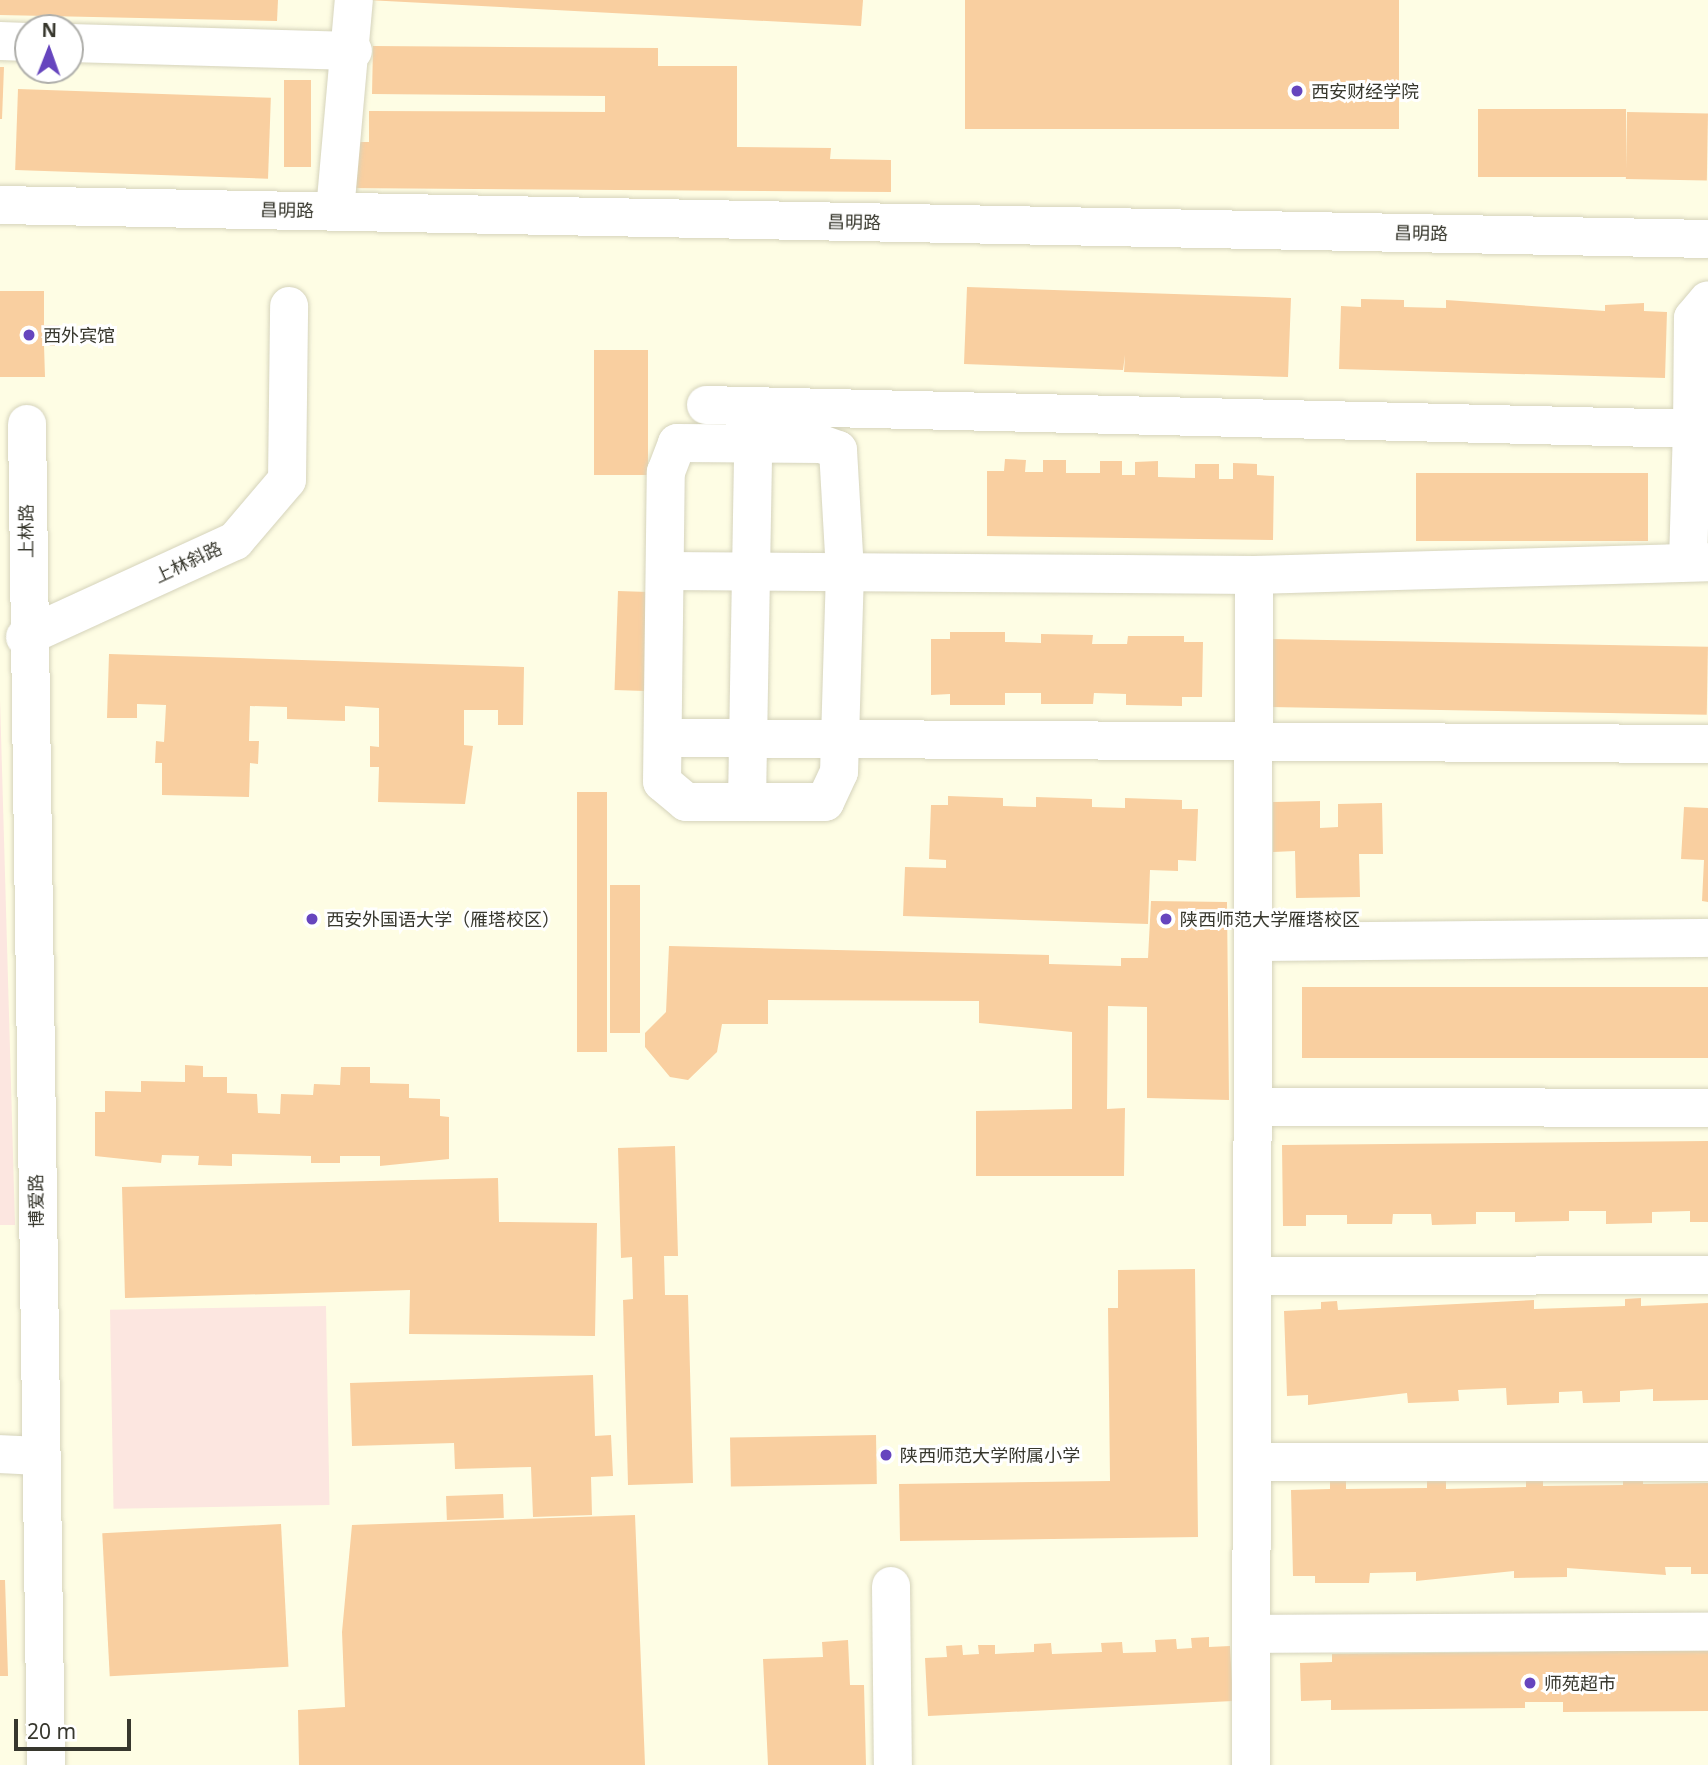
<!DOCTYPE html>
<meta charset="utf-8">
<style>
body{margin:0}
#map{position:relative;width:1708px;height:1765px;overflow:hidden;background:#fefde4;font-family:"Noto Sans","Noto Sans SC",sans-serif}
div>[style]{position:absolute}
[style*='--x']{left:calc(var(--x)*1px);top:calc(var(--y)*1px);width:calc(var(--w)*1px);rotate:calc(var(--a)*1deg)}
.green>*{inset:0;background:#fce6e0;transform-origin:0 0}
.building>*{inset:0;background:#f9cfa0;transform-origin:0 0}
.roads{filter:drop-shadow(0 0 2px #d5d3bb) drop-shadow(0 0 2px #d5d3bb)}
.minor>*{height:38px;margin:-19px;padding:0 19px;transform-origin:19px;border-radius:19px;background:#fff}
.dots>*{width:19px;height:19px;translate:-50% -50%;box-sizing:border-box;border:4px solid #fff;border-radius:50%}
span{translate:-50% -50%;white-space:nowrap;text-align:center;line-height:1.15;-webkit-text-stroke:6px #fff;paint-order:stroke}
.poi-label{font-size:18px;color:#37372d}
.left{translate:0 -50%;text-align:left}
.street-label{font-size:18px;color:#37372d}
.north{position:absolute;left:14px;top:14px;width:70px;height:70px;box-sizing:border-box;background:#fff;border:2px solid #afafab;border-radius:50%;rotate:1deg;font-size:19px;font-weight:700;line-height:28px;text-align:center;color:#37372d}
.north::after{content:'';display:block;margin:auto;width:24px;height:32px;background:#6645be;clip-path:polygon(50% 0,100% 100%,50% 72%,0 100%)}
.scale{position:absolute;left:14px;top:1719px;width:117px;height:32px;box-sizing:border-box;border:4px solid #37372d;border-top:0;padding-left:9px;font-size:21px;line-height:24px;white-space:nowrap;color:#37372d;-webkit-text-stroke:5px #fff;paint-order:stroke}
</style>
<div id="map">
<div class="green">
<i style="clip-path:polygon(0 699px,15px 1225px,0 1225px)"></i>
<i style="left:326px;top:1306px;width:199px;height:216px;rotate:89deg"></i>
</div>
<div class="building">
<i style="clip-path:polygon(0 0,278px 0,277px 21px,0 15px)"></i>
<i style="clip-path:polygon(367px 0,863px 0,861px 26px)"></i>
<i style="left:965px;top:0;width:434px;height:129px"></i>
<i style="clip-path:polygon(373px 46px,658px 48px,658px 66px,737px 66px,737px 147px,831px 148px,830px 159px,891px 160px,891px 192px,341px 188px,341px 142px,369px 142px,369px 111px,605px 112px,605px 96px,372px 94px)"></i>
<i style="clip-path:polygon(0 67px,4px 67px,2px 119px,0 119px)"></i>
<i style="left:284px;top:80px;width:27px;height:87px"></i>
<i style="left:18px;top:89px;width:253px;height:81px;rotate:2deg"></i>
<i style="left:1478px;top:109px;width:148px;height:68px"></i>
<i style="left:1627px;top:112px;width:81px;height:67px;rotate:1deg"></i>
<i style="clip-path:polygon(967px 287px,1291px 298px,1288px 377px,1124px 372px,1125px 355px,1123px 370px,964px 364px)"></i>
<i style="clip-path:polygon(0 291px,44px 291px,44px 325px,59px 325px,58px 346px,44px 345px,45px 377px,0 377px)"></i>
<i style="clip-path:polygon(1361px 299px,1404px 300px,1404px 307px,1446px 308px,1446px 300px,1605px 311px,1605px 305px,1644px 303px,1644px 311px,1667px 312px,1665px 378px,1339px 369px,1341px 306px,1361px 307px)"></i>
<i style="left:594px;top:350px;width:54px;height:125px"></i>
<i style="clip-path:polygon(1005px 459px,1026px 460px,1025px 472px,1043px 472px,1043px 460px,1066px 460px,1066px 473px,1100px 473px,1100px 461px,1122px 461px,1122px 475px,1135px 475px,1135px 462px,1158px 461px,1158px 477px,1195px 478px,1195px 464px,1219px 464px,1219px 479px,1233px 479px,1233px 463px,1257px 464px,1257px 475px,1274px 476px,1273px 540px,987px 536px,987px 471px,1004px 471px)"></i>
<i style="left:1416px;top:473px;width:232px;height:68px"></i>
<i style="left:618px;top:591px;width:53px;height:99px;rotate:2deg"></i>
<i style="clip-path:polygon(950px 632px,1005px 632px,1005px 642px,1041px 643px,1041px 634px,1093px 635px,1092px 644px,1127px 644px,1128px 636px,1184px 636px,1184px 642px,1203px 642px,1202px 697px,1182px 697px,1182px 706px,1126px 705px,1126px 694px,1094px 693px,1093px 704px,1041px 704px,1041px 693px,1005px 693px,1005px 705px,950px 705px,950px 694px,931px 695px,931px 639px,950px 639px)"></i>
<i style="left:1270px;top:639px;width:438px;height:68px;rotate:1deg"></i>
<i style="clip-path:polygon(109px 654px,524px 667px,523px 725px,498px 725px,498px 710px,464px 710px,464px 745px,473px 746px,465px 804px,378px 802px,379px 767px,370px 767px,370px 746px,379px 747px,379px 708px,345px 706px,345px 721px,287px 719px,287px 707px,250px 706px,249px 741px,259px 741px,258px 764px,250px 763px,249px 797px,162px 795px,162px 763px,155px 763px,156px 741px,164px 742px,166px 705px,137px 704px,137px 718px,107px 718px)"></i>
<i style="left:577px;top:792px;width:30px;height:260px"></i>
<i style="clip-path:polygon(948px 796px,1003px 798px,1003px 806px,1036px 807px,1036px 797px,1092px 799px,1092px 807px,1125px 808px,1125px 798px,1182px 800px,1182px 809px,1198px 809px,1196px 861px,1178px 860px,1178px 871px,1150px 870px,1148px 924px,903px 916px,905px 867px,946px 868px,946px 860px,929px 859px,931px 805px,948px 805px)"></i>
<i style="clip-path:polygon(1320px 801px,1320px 828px,1338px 827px,1338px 804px,1382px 803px,1383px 854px,1359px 854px,1360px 897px,1296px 898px,1295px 851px,1273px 852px,1273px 802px)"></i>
<i style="clip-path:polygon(1684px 807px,1708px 808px,1708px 902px,1702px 901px,1704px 860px,1681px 859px)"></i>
<i style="left:610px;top:885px;width:30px;height:148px"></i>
<i style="clip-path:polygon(1151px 901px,1227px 902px,1229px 1100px,1147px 1098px,1147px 1007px,1108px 1006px,1107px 1109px,1125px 1108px,1124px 1176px,976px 1176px,976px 1111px,1072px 1109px,1072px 1032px,979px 1023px,979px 1001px,768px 1000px,768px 1024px,722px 1024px,717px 1052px,688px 1080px,670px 1077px,645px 1047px,645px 1033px,666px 1012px,669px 946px,1049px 955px,1049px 964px,1121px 966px,1121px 958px,1148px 958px)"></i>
<i style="left:1302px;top:987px;width:406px;height:71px"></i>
<i style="clip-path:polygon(185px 1065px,203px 1066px,203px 1077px,227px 1077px,227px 1093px,257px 1094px,258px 1113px,280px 1114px,281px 1094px,313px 1095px,314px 1084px,340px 1085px,341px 1067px,370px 1067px,370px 1083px,409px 1084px,409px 1098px,440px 1099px,440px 1116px,449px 1117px,449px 1159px,380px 1166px,380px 1156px,340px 1156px,340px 1163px,311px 1163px,311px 1156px,232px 1154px,232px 1166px,198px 1165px,199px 1156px,162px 1155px,161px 1163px,95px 1156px,95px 1112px,105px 1112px,105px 1091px,141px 1092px,141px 1081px,185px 1082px)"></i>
<i style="clip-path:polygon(1708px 1141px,1708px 1222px,1690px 1222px,1690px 1211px,1652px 1212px,1652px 1223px,1606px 1224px,1606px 1211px,1569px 1211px,1569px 1221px,1515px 1222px,1515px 1212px,1476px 1212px,1476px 1224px,1432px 1225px,1431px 1214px,1393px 1214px,1392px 1224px,1347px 1224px,1347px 1215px,1306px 1215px,1306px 1226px,1283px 1226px,1282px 1145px)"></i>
<i style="clip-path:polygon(675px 1146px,678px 1256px,664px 1256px,665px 1295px,688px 1295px,693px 1483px,628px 1485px,623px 1300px,633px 1299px,632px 1257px,621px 1258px,618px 1148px)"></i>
<i style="clip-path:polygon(498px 1178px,499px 1222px,597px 1223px,595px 1336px,409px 1334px,410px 1290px,125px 1298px,122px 1187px)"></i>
<i style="clip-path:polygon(1195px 1269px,1198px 1537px,900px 1541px,899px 1484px,1110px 1481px,1108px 1308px,1118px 1308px,1118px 1270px)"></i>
<i style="clip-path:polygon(1641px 1298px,1641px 1306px,1708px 1303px,1708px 1400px,1653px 1401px,1653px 1389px,1620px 1391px,1620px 1402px,1583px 1403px,1582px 1391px,1559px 1392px,1559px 1403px,1507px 1405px,1506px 1388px,1458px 1390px,1459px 1401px,1408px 1403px,1407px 1393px,1308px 1405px,1308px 1395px,1287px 1396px,1284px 1311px,1321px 1309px,1321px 1302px,1337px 1301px,1338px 1310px,1534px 1300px,1534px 1309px,1625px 1306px,1625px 1299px)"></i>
<i style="clip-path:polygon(593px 1375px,595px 1436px,611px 1435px,613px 1476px,591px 1477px,592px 1515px,533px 1517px,531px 1467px,455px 1469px,454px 1443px,352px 1446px,350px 1383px)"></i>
<i style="left:876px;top:1435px;width:49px;height:146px;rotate:89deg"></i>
<i style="clip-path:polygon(1526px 1473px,1543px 1473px,1543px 1486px,1623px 1485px,1623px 1474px,1643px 1473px,1643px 1484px,1708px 1483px,1708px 1574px,1691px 1574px,1691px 1567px,1665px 1567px,1666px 1575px,1567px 1568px,1567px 1577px,1514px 1578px,1514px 1571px,1416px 1581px,1416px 1572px,1370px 1573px,1369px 1583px,1315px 1583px,1315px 1576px,1293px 1576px,1291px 1490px,1330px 1489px,1330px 1474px,1346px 1474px,1346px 1489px,1427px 1488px,1427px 1475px,1446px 1475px,1446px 1489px,1526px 1487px)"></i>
<i style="left:503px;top:1494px;width:24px;height:57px;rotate:88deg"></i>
<i style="clip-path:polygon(635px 1515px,645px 1765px,299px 1765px,298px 1710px,345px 1707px,342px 1632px,352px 1525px)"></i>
<i style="left:281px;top:1524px;width:143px;height:179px;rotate:87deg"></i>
<i style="clip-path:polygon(0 1580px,5px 1580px,8px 1676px,0 1676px)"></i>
<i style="clip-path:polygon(1209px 1637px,1209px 1647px,1230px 1646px,1233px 1701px,928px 1716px,925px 1658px,947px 1657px,946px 1646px,962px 1645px,963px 1655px,979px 1654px,978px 1645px,995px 1645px,995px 1654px,1034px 1652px,1034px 1644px,1051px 1643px,1052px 1654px,1102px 1652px,1101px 1643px,1122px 1642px,1123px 1653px,1156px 1652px,1155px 1640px,1176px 1639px,1177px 1649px,1192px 1648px,1191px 1638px)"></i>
<i style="clip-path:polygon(848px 1640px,850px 1685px,864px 1685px,866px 1765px,768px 1765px,763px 1659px,823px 1657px,822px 1642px)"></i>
<i style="clip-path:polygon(1708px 1650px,1708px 1711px,1563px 1712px,1563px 1702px,1525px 1702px,1525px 1708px,1331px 1710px,1331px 1700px,1301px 1701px,1300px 1663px,1332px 1662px,1332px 1654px)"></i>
</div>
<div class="roads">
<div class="minor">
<i style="--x:0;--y:41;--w:28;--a:2"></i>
<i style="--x:70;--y:43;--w:283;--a:1.6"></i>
<i style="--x:0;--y:205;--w:1708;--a:1.14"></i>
<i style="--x:335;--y:211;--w:212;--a:-84.9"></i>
<i style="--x:706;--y:405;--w:986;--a:1.39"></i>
<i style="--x:1692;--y:429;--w:111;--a:-89.5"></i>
<i style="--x:1693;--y:318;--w:23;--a:-50"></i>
<i style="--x:27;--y:424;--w:1341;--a:89.19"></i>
<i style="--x:677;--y:443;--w:144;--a:0.4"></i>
<i style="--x:821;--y:444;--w:18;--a:19"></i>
<i style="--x:838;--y:450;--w:121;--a:86.7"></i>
<i style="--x:845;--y:571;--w:201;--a:91.7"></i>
<i style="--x:839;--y:772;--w:33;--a:115"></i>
<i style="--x:825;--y:802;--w:139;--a:180"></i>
<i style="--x:686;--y:802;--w:31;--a:-140"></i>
<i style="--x:662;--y:782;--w:310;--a:-89.3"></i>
<i style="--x:666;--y:472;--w:31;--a:-69"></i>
<i style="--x:1688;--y:562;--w:133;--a:-88.3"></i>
<i style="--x:665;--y:571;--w:589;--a:0.39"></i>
<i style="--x:1254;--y:575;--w:454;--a:-1.6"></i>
<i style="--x:25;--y:637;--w:231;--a:-24.6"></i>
<i style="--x:235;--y:541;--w:80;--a:-49.6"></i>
<i style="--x:287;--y:480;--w:174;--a:-89.3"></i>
<i style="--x:663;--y:738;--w:1045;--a:0.33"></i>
<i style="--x:747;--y:802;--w:359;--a:-89"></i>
<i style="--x:1253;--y:942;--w:455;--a:-0.5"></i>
<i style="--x:1253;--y:1107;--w:455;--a:0.1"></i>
<i style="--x:1253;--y:1276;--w:455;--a:-0.1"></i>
<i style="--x:0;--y:1454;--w:41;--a:2.8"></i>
<i style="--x:1252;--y:1462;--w:456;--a:0"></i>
<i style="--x:891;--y:1586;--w:179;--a:89.4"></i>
<i style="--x:1252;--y:1634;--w:456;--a:-0.3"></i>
<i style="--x:1251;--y:1765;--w:1190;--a:-89.86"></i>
</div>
</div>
<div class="dots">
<i style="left:1297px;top:91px;background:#6645be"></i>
<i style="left:29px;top:335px;background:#6645be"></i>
<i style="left:312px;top:919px;background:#6645be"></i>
<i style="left:1166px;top:919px;background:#6645be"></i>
<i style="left:886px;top:1455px;background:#6645be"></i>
<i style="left:1530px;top:1683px;background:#6645be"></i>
</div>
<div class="poi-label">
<span class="left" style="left:1311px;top:91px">西安财经学院</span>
<span class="left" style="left:43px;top:335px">西外宾馆</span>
<span class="left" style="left:326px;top:919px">西安外国语大学（雁塔校区）</span>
<span class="left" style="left:1180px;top:919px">陕西师范大学雁塔校区</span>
<span class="left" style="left:900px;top:1455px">陕西师范大学附属小学</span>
<span class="left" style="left:1544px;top:1683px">师苑超市</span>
</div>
<div class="street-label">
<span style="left:287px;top:210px;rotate:1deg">昌明路</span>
<span style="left:854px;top:222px;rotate:1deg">昌明路</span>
<span style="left:1421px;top:233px;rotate:1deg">昌明路</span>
<span style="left:26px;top:531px;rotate:-90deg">上林路</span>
<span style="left:188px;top:562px;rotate:-25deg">上林斜路</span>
<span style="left:36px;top:1201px;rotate:-91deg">博爱路</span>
</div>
<div class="north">N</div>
<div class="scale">20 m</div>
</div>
